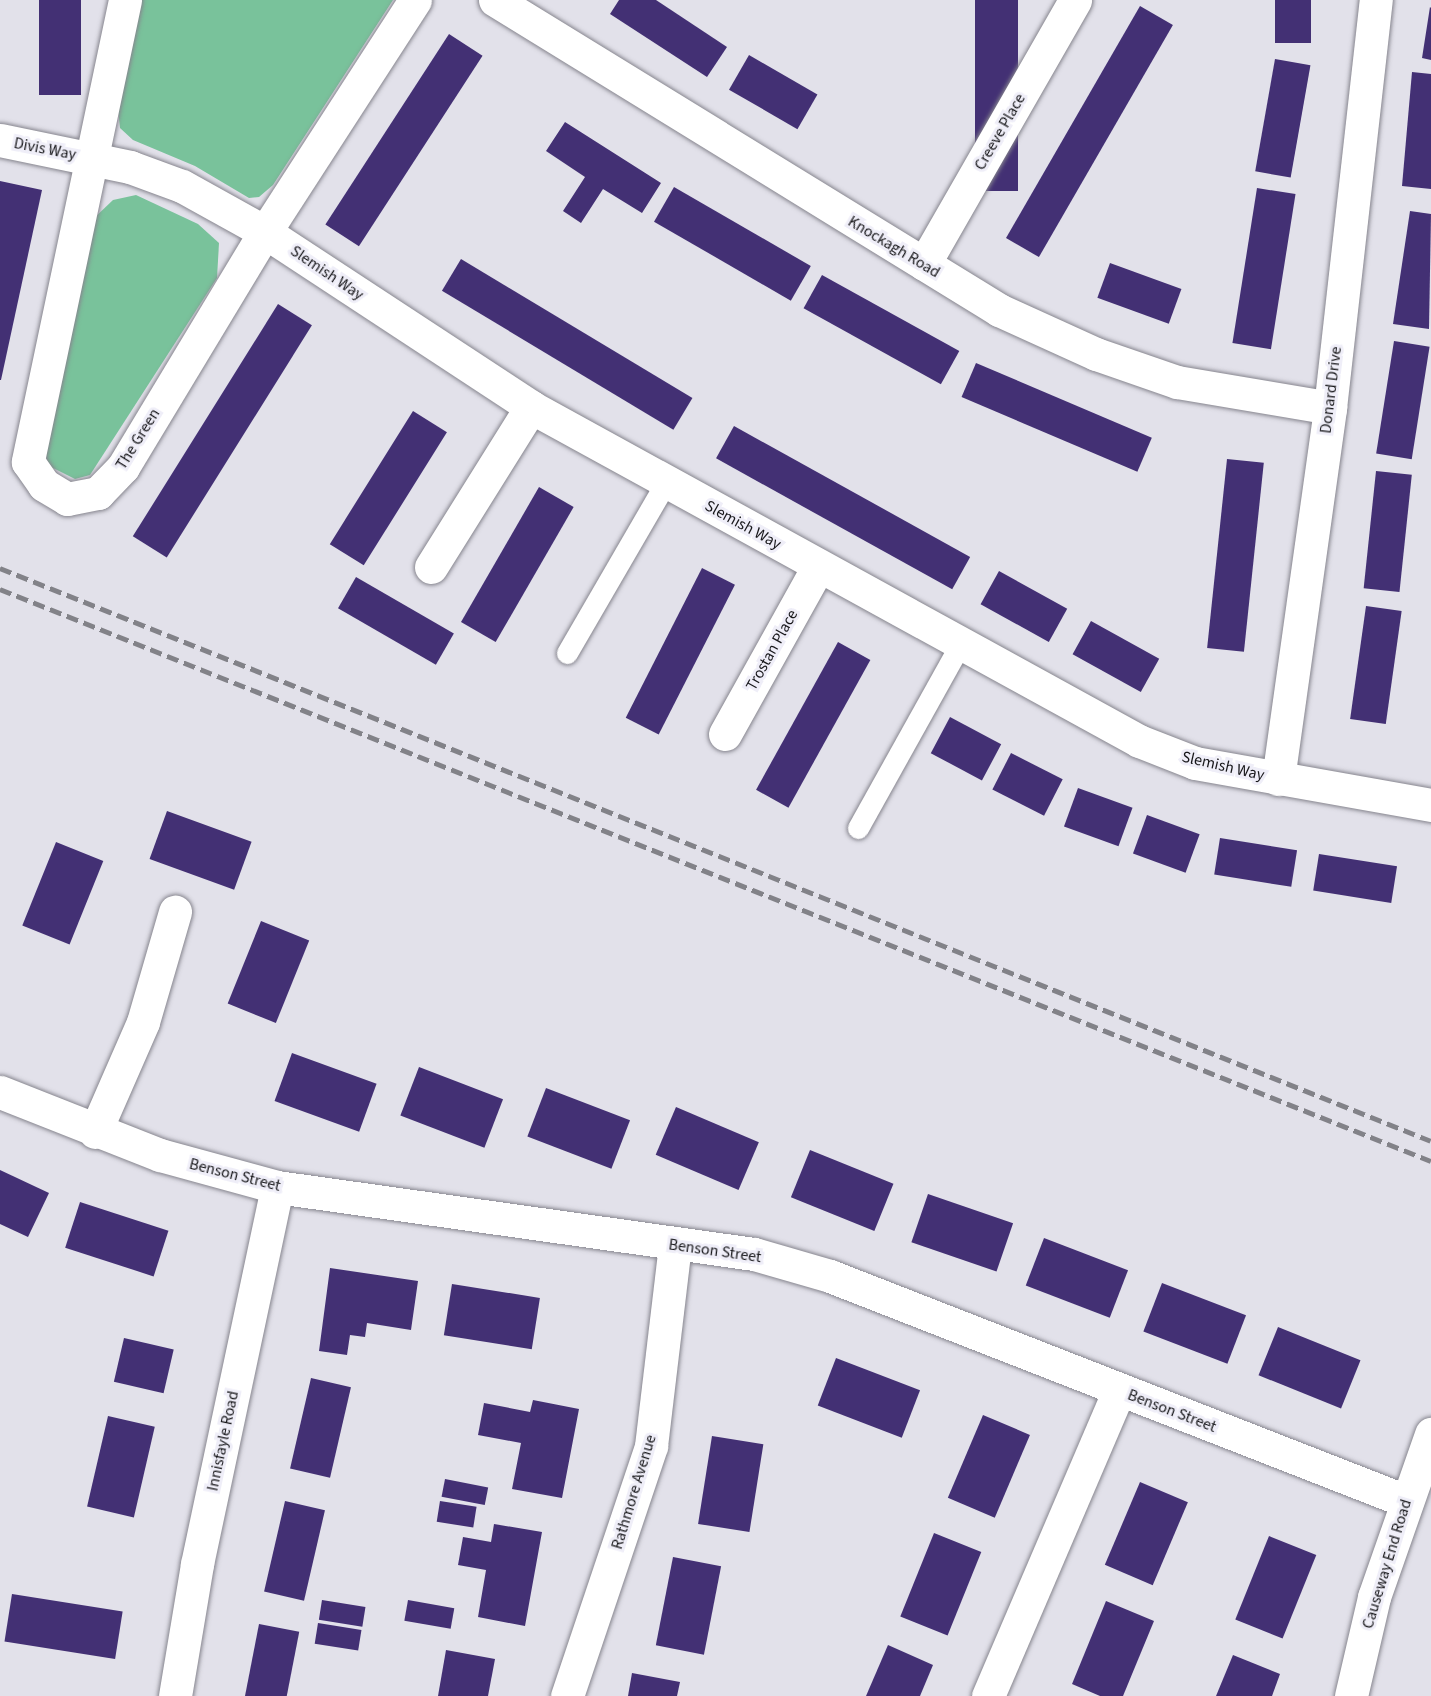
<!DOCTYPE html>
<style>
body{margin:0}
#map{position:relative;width:1431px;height:1696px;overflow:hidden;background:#e2e1ea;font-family:"Source Sans 3",sans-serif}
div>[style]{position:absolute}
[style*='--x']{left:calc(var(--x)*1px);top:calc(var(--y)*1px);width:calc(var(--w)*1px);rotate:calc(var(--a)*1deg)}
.green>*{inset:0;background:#79c29b}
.building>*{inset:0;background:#433074;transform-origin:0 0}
.roads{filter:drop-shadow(0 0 2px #86858e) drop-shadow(0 0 2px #86858e)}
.lane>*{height:21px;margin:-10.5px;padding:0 10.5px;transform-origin:10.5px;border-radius:10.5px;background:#fff}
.street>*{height:33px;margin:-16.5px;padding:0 16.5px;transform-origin:16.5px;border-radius:16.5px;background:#fff}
.rail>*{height:4.5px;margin-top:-2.25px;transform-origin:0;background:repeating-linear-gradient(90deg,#828288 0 12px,transparent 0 18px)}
span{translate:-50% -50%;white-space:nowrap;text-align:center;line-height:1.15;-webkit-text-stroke:6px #efeef8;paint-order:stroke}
.street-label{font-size:16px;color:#17171a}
</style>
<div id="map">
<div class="green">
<i style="clip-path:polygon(140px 0,393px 0,273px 185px,259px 197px,249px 198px,195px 166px,133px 140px,120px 128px,118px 109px)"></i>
<i style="clip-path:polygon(136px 195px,198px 224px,219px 243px,217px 278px,90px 475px,75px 479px,47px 465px,46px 450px,92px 220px,113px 200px)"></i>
</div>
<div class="building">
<i style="left:39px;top:0;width:42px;height:95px"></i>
<i style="clip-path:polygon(619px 0,656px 0,727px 47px,707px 77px,610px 14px)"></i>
<i style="left:975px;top:0;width:43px;height:191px"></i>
<i style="left:1275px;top:0;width:36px;height:43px"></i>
<i style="left:1140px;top:6px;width:38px;height:268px;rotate:30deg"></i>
<i style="clip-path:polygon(1430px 7px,1431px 8px,1431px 60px,1422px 58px)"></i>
<i style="left:449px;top:34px;width:40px;height:227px;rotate:33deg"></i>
<i style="left:749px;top:55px;width:79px;height:40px;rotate:30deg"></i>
<i style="left:1275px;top:59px;width:36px;height:114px;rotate:10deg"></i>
<i style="clip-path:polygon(1412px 72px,1431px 74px,1431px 189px,1402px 186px)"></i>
<i style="clip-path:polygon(565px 122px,661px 183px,642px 213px,603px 189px,581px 223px,563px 211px,585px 177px,546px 151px)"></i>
<i style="clip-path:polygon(0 181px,42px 190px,1px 380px,0 380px)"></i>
<i style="left:674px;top:187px;width:158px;height:40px;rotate:30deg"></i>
<i style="left:1257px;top:188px;width:39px;height:157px;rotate:9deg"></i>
<i style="clip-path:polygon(1410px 211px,1431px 214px,1429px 329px,1393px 324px)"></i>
<i style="left:461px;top:259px;width:270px;height:37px;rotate:31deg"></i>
<i style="left:1110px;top:263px;width:76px;height:37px;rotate:20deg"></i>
<i style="left:822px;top:275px;width:157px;height:38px;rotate:29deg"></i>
<i style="left:278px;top:304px;width:40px;height:274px;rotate:32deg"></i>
<i style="left:1394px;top:341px;width:36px;height:114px;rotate:9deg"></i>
<i style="left:976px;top:363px;width:191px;height:37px;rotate:23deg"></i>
<i style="left:413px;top:411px;width:40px;height:157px;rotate:32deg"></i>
<i style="left:734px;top:426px;width:270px;height:37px;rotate:29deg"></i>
<i style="left:1227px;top:459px;width:37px;height:190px;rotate:6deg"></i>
<i style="left:1376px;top:471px;width:36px;height:118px;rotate:6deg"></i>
<i style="left:539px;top:487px;width:40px;height:156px;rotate:30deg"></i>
<i style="left:702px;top:568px;width:37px;height:168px;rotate:27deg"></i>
<i style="left:999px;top:571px;width:78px;height:38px;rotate:29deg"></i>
<i style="left:356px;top:577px;width:113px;height:36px;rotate:30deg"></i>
<i style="left:1366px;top:606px;width:36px;height:114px;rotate:8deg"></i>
<i style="left:1091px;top:621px;width:78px;height:38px;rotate:29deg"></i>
<i style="left:838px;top:642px;width:37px;height:169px;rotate:29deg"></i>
<i style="left:950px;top:717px;width:58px;height:41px;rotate:28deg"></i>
<i style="left:1011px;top:753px;width:58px;height:41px;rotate:27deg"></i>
<i style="left:1078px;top:788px;width:58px;height:41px;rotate:20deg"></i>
<i style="left:167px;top:811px;width:90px;height:51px;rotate:20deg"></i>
<i style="left:1147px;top:815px;width:56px;height:41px;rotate:20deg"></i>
<i style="left:1220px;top:838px;width:78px;height:37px;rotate:9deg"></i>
<i style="left:56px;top:842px;width:51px;height:90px;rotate:22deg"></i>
<i style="left:1319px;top:854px;width:79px;height:37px;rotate:9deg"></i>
<i style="left:261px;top:921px;width:52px;height:89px;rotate:22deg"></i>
<i style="left:292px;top:1053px;width:90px;height:51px;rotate:20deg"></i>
<i style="left:419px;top:1067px;width:90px;height:52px;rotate:21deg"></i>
<i style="left:546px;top:1088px;width:90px;height:52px;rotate:21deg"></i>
<i style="left:676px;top:1107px;width:90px;height:52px;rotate:23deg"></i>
<i style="left:810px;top:1150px;width:90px;height:51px;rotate:22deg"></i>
<i style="clip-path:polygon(0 1170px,49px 1193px,28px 1237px,0 1224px)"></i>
<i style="left:928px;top:1194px;width:90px;height:51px;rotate:19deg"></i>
<i style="left:80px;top:1202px;width:93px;height:48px;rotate:18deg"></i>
<i style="left:1044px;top:1238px;width:90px;height:51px;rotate:21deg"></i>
<i style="clip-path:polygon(330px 1268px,418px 1281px,411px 1330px,367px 1323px,365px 1337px,350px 1335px,347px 1355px,319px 1351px)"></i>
<i style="left:1162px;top:1283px;width:90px;height:52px;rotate:21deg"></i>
<i style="left:452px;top:1284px;width:89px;height:52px;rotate:9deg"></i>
<i style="left:1278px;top:1327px;width:89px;height:52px;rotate:22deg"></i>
<i style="left:124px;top:1338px;width:51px;height:45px;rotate:13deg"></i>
<i style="left:836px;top:1358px;width:90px;height:51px;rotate:21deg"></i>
<i style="left:311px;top:1378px;width:41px;height:93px;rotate:13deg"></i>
<i style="clip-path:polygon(533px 1400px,579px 1409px,562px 1498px,512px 1489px,521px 1443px,478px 1435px,484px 1403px,530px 1412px)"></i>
<i style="left:983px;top:1415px;width:51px;height:90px;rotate:23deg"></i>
<i style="left:108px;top:1416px;width:48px;height:93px;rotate:13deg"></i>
<i style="left:712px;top:1436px;width:52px;height:89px;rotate:9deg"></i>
<i style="left:445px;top:1479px;width:44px;height:18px;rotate:11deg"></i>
<i style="left:1140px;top:1482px;width:52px;height:90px;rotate:23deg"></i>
<i style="left:285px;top:1501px;width:41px;height:93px;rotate:13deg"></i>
<i style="left:440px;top:1501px;width:37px;height:21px;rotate:9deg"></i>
<i style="clip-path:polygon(494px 1524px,542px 1532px,525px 1626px,478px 1617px,486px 1570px,458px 1565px,463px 1537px,491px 1542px)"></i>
<i style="left:934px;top:1533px;width:51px;height:90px;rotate:22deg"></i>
<i style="left:1269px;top:1536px;width:51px;height:90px;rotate:22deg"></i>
<i style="left:673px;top:1557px;width:49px;height:90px;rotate:11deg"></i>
<i style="left:12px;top:1594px;width:112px;height:48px;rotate:9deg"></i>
<i style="left:322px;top:1600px;width:44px;height:20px;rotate:9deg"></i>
<i style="left:408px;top:1600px;width:47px;height:21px;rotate:10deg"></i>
<i style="clip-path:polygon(1106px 1601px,1154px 1621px,1123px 1696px,1100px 1696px,1072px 1684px)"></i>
<i style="left:318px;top:1623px;width:44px;height:21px;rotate:9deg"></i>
<i style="left:259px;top:1624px;width:41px;height:74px;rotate:11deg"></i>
<i style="clip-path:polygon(888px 1645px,933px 1665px,920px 1696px,866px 1696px)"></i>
<i style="clip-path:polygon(446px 1650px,495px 1659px,488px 1696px,438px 1696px)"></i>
<i style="clip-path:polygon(1233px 1655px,1280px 1674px,1272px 1696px,1216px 1696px)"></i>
<i style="clip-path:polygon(632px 1673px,680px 1682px,677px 1696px,628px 1696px)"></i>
</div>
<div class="roads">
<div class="lane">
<i style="--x:567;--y:653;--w:198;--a:-59.9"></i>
<i style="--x:858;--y:828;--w:210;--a:-60.9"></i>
</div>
<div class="street">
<i style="--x:125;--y:0;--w:472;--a:101.9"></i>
<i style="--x:28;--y:462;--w:28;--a:55"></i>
<i style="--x:44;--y:485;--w:27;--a:31"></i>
<i style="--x:67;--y:499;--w:32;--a:-11"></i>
<i style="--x:98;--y:493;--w:36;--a:-46"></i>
<i style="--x:123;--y:467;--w:275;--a:-58.9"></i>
<i style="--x:265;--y:232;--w:276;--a:-57.1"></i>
<i style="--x:495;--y:0;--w:592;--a:31.59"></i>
<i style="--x:999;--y:310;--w:107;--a:24.4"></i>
<i style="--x:1096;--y:354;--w:86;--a:19.1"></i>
<i style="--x:1177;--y:382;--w:155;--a:9.6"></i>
<i style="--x:0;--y:140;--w:133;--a:11.7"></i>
<i style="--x:130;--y:167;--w:55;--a:20.1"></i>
<i style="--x:182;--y:186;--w:95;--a:29"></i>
<i style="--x:265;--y:232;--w:318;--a:33.3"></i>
<i style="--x:531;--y:407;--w:694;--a:28.78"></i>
<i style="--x:1139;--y:741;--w:60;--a:21.4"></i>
<i style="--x:1195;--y:763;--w:240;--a:10.1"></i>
<i style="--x:924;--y:264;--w:304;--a:-60.2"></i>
<i style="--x:431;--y:567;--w:189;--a:-58"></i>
<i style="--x:725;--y:734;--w:191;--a:-60.9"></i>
<i style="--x:1278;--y:779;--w:375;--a:-82"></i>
<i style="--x:1330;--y:408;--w:411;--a:-83.6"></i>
<i style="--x:0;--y:1092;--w:172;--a:21.5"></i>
<i style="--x:160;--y:1155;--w:121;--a:15.3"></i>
<i style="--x:277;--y:1187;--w:482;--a:8"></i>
<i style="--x:754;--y:1254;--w:79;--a:16.1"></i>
<i style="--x:830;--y:1276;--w:618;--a:21.34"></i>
<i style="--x:95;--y:1132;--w:120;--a:-66.4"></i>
<i style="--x:143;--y:1022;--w:115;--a:-73.8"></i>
<i style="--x:175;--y:1696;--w:134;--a:-80.5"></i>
<i style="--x:197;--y:1564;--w:385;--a:-78"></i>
<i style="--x:567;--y:1696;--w:264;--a:-71.4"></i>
<i style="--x:651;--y:1446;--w:201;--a:-83.2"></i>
<i style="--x:988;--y:1696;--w:333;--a:-66.8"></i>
<i style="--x:1351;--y:1696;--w:102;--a:-76.9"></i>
<i style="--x:1374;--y:1597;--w:173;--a:-70.7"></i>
</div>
</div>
<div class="rail">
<i style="--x:0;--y:568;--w:1541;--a:21.82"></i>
<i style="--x:0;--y:589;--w:1541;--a:21.79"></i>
</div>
<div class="street-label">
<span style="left:1000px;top:132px;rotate:-60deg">Creeve Place</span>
<span style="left:45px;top:149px;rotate:11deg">Divis Way</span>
<span style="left:894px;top:247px;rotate:31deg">Knockagh Road</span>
<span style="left:327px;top:273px;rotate:34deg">Slemish Way</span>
<span style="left:1331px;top:390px;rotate:-83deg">Donard Drive</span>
<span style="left:138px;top:439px;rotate:-58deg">The Green</span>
<span style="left:743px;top:525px;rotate:29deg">Slemish Way</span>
<span style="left:772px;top:650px;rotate:-61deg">Trostan Place</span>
<span style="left:1223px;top:766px;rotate:13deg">Slemish Way</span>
<span style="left:235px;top:1175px;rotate:14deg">Benson Street</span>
<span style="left:715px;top:1251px;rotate:8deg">Benson Street</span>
<span style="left:1172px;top:1411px;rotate:21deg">Benson Street</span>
<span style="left:223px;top:1441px;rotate:-78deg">Innisfayle Road</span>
<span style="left:634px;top:1492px;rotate:-73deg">Rathmore Avenue</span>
<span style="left:1387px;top:1564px;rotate:-73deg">Causeway End Road</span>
</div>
</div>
